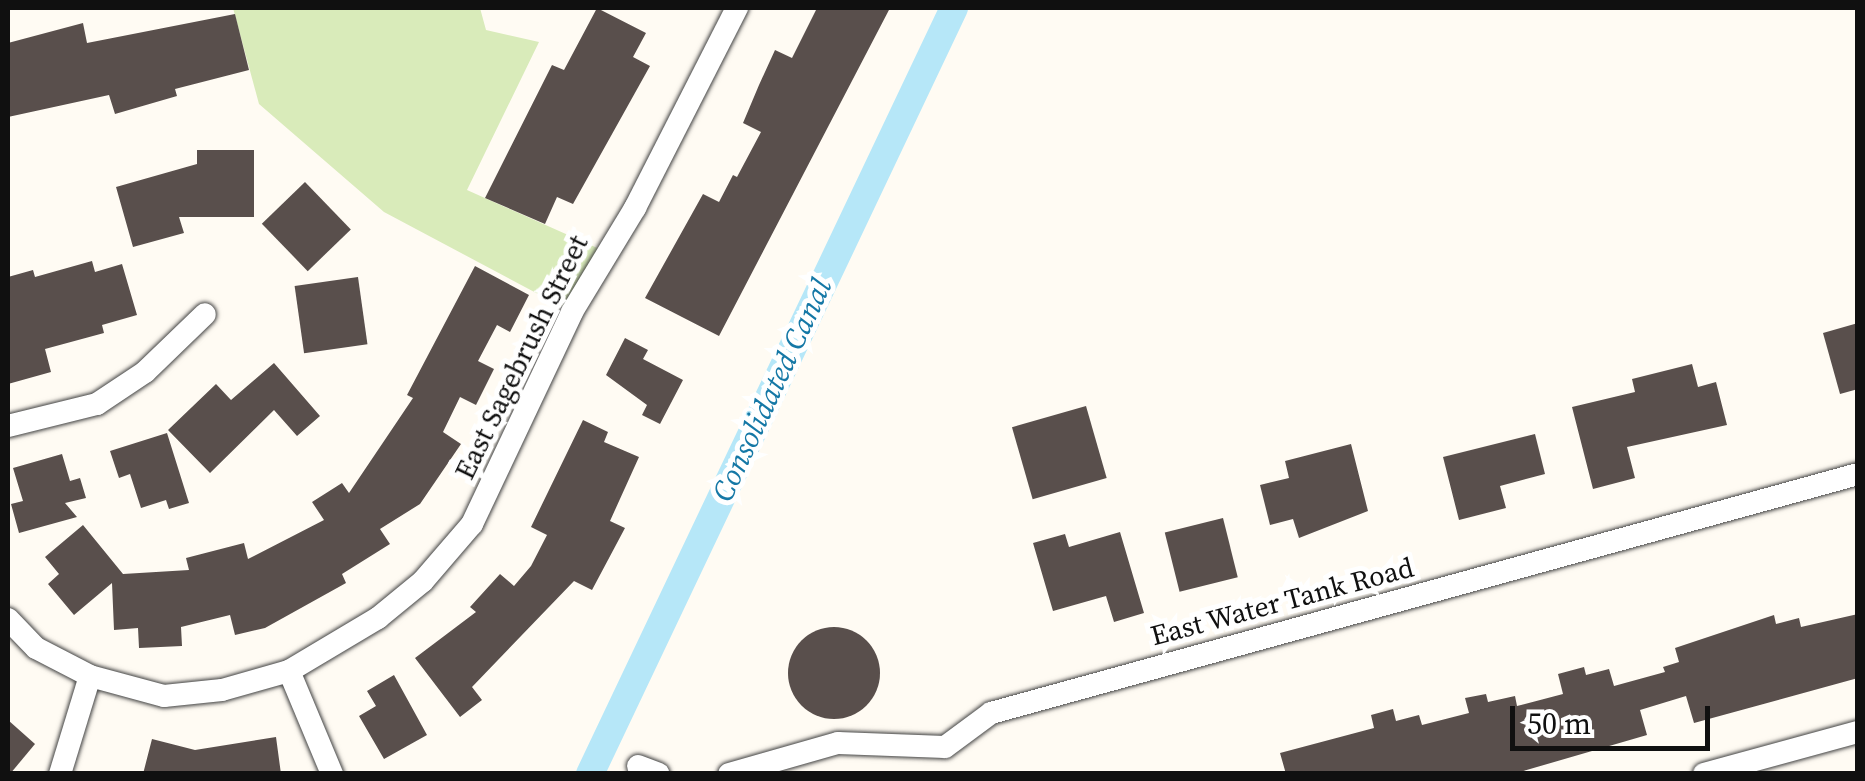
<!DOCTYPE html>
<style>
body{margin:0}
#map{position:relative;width:1865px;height:781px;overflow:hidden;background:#fffbf3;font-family:"Source Serif 4",serif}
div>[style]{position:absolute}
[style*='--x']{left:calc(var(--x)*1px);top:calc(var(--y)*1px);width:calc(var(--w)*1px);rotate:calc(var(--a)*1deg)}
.green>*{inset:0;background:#d9ebba}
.canal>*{height:28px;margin:-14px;padding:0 14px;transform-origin:14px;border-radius:14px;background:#b6e7f8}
.building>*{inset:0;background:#594f4c;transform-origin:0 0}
.round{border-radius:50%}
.roads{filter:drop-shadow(0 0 2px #434343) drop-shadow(0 0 2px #434343)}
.minor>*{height:22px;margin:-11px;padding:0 11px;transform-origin:11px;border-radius:11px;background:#fff}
span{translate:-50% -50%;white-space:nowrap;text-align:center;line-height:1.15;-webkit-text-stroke:10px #fff;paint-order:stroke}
.street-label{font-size:28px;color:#101010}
.water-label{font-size:30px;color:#1578a6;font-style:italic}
.frame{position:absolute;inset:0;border:10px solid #101010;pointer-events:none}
.scale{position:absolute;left:1510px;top:706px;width:200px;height:45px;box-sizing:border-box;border:5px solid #101010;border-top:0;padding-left:12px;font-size:30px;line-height:35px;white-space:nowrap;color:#101010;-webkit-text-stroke:8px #fff;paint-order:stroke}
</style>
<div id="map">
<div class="green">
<i style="clip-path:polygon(233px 8px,480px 8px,486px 30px,539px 42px,467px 190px,604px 251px,572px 312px,384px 212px,259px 104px)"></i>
</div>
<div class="canal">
<i style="--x:590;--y:774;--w:848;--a:-64.58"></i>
</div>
<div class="building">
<i style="clip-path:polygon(597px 8px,646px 33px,633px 57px,650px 66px,573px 204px,557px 197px,545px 224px,485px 198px,552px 65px,564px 70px)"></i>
<i style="clip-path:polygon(817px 8px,890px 8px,719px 336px,645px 298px,703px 194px,719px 202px,733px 175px,737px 177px,761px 132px,743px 123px,759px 85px,775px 50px,792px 58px)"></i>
<i style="clip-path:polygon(235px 14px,249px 70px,175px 89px,177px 96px,115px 114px,109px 95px,8px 117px,8px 43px,83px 23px,87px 43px)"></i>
<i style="clip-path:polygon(197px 150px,254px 150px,254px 217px,179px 217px,184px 233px,133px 247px,116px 187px,197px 164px)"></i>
<i style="left:305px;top:182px;width:66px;height:60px;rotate:46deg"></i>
<i style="clip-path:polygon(92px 261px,95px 272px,122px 264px,137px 315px,102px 325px,104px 333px,45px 349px,51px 372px,8px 384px,8px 277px,33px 270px,35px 277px)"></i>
<i style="clip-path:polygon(475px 266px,529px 295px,510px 332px,497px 325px,478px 361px,494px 369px,476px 405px,460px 397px,443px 432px,461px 444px,420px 504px,380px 529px,390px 544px,342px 574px,346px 583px,265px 628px,235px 635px,230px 615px,181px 627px,182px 646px,139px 648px,138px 628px,114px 630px,112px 583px,74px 615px,48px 584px,59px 574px,45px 557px,83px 525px,123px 574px,189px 570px,186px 558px,244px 543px,248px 559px,324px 520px,312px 502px,342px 483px,349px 493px,413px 398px,407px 395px)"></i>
<i style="left:358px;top:277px;width:68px;height:64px;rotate:82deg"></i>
<i style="clip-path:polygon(1858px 323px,1858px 389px,1840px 394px,1823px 333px)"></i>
<i style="clip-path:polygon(625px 338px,648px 350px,643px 359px,683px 380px,660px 424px,642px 415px,647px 405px,606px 375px)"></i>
<i style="clip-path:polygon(274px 363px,320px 416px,297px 436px,274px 410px,210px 473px,168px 430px,216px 384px,231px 400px)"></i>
<i style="clip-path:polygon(1692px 364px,1698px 387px,1716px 382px,1727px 425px,1627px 447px,1635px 478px,1593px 489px,1572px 407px,1635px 392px,1632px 379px)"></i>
<i style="left:1086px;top:406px;width:75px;height:77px;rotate:74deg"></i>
<i style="clip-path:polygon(583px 420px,608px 432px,604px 442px,639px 457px,610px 521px,625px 528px,592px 590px,574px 581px,472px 687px,482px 700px,460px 717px,415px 658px,476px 612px,470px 607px,500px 574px,514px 586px,531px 566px,547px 535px,531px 527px)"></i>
<i style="clip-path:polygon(167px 433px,189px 503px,169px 509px,166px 500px,141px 508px,130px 474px,119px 478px,110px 451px)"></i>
<i style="clip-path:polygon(1535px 434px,1545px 474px,1500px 486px,1506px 508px,1459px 520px,1443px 457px)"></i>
<i style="clip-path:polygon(1351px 444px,1368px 511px,1299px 538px,1293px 519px,1270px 525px,1260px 485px,1289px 478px,1285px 461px)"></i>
<i style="clip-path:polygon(62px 454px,70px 481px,80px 478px,86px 498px,65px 503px,77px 517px,19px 533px,11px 504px,23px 501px,13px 468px)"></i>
<i style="left:1223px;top:518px;width:61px;height:60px;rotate:76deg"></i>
<i style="clip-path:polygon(1120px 532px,1144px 613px,1114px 622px,1106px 596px,1053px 611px,1033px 543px,1065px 534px,1069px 547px)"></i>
<i style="clip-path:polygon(1858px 614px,1858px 678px,1694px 723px,1686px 696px,1640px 710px,1647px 735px,1513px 774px,1286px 774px,1280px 753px,1374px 728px,1371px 715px,1393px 709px,1396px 721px,1419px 715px,1422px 725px,1469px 713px,1465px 698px,1486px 694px,1488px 702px,1515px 696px,1517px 706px,1563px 694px,1558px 674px,1584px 667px,1586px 675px,1609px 669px,1614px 686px,1665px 672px,1663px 667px,1679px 662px,1675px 648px,1774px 615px,1776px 624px,1799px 618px,1801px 627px)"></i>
<i class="round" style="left:788px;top:627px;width:92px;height:92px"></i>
<i style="clip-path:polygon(394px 675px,427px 735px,384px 759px,359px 716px,376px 706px,367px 691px)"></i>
<i style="clip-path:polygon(8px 720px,35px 744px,10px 774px,8px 774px)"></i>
<i style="clip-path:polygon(276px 737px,281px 774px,143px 774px,152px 739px,195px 750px)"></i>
</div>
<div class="roads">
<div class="minor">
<i style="--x:8;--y:426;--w:92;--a:-13.9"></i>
<i style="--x:97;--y:404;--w:58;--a:-33.7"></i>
<i style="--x:145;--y:372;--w:83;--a:-44"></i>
<i style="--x:8;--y:619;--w:40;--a:46"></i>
<i style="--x:36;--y:648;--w:61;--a:27.4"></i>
<i style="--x:90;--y:676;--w:77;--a:15.1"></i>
<i style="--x:164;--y:696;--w:58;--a:-5.9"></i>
<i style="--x:222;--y:690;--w:70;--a:-15.8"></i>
<i style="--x:289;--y:671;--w:104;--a:-30.8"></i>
<i style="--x:378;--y:618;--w:58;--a:-39.4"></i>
<i style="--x:423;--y:581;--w:75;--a:-49.3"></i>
<i style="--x:472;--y:524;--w:234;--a:-64.7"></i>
<i style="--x:572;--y:312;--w:122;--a:-58.8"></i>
<i style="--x:635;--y:208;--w:225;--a:-63"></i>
<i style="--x:289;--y:671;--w:112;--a:67.3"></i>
<i style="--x:638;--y:766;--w:22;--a:21"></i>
<i style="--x:60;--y:774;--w:102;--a:-73"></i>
<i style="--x:729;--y:774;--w:113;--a:-15.9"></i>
<i style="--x:838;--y:743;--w:107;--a:2.1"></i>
<i style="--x:945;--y:747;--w:57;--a:-36.5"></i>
<i style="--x:991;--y:713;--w:899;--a:-15.41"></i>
<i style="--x:1704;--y:774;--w:160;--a:-15.3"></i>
</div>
</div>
<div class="street-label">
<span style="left:521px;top:357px;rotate:-64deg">East Sagebrush Street</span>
<span style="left:1282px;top:601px;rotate:-15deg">East Water Tank Road</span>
</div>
<div class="water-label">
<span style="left:772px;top:390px;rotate:-65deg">Consolidated Canal</span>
</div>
<div class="frame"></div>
<div class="scale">50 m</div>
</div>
